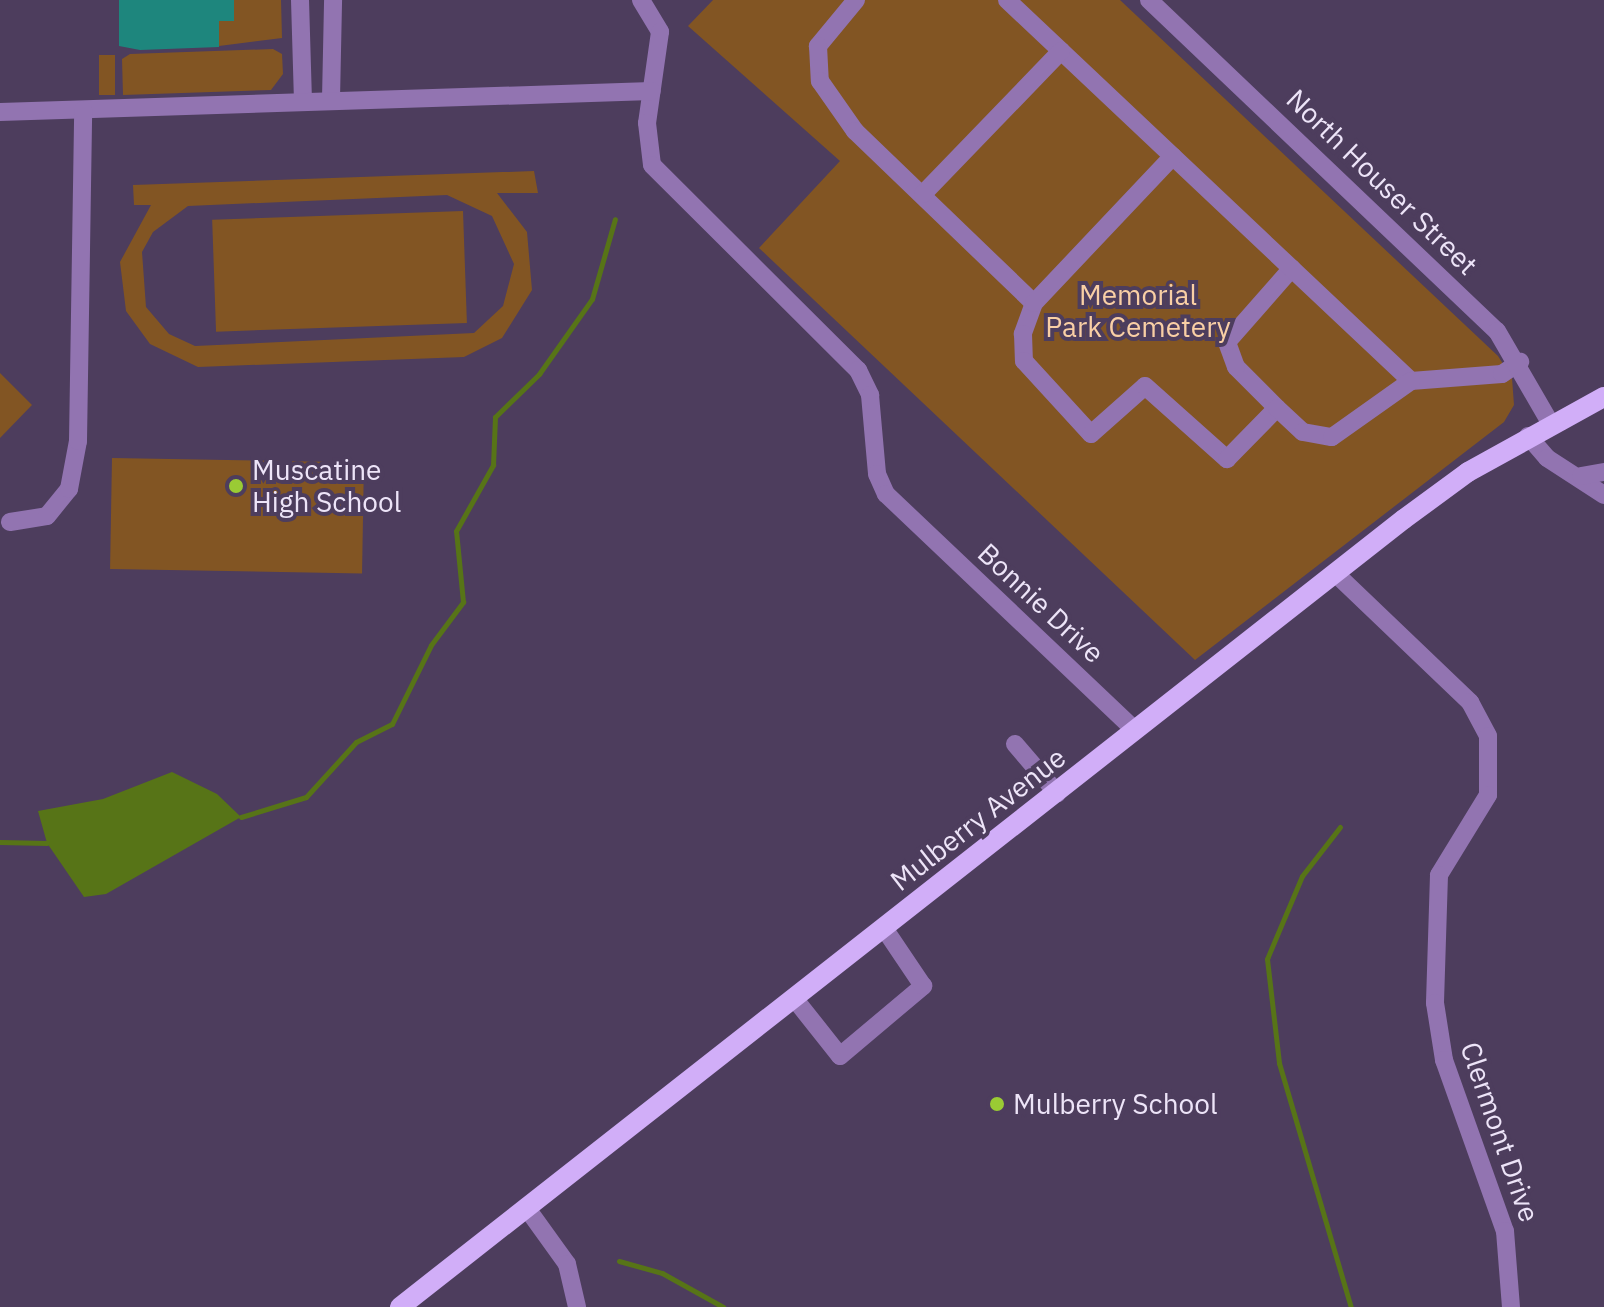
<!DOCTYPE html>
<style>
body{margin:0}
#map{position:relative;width:1604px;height:1307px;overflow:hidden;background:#4d3d5d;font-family:"IBM Plex Sans",sans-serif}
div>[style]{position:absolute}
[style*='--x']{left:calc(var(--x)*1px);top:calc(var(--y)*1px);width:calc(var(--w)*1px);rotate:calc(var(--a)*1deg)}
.green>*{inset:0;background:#825523;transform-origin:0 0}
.water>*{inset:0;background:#577417}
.stream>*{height:5px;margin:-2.5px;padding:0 2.5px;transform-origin:2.5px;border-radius:2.5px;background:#577417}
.building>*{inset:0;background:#1e867d}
.minor>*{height:18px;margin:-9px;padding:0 9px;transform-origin:9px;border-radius:9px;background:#9274b1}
.major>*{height:20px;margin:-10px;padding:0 10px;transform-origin:10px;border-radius:10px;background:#d1aef8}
.dots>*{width:22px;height:22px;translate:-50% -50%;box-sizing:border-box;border:4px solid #4d3d5d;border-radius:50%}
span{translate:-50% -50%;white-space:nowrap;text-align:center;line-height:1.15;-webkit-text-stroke:8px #4d3d5d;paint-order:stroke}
.street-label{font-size:28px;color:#ede4f8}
.park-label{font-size:28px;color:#f9cfa5}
.poi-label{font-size:28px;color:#ede4f8}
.left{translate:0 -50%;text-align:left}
</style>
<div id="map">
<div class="green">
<i style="clip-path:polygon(234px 0,281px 0,282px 38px,219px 46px,219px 21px)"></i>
<i style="clip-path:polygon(713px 0,1120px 0,1498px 356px,1512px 378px,1514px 405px,1504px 422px,1195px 660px,759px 248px,840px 161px,688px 26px)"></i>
<i style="clip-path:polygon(273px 49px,282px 54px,283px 74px,271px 90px,123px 95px,122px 59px,130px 54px)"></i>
<i style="left:99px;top:55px;width:16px;height:40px"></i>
<i style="clip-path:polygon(evenodd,534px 171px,538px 193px,497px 193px,527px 232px,532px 290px,502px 338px,464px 357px,198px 367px,150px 344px,126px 311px,120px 262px,151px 205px,134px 205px,133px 185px,534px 171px,447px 195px,492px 216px,514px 264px,503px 306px,474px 333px,195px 346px,169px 334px,146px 307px,142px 252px,153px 232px,188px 206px,447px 195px)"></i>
<i style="left:463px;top:211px;width:112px;height:251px;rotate:88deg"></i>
<i style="clip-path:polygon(0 373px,32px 405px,0 438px)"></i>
<i style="left:112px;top:458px;width:252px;height:111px;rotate:1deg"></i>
</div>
<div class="water">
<i style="clip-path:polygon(172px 772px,217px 794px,241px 817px,106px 894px,84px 897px,47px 843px,38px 811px,103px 799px)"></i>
</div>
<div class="stream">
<i style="--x:241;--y:817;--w:68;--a:-17.1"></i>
<i style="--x:306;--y:797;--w:74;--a:-47.7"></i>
<i style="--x:356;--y:742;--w:40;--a:-26.6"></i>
<i style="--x:392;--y:724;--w:88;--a:-63.7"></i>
<i style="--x:431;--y:645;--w:54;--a:-53.3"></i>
<i style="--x:463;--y:602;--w:71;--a:-95.6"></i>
<i style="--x:456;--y:531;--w:76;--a:-60.7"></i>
<i style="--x:493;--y:465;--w:48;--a:-87.6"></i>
<i style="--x:495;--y:417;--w:62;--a:-44.3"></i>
<i style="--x:539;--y:374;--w:92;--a:-54.8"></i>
<i style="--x:592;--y:299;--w:83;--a:-74"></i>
<i style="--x:1340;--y:827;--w:62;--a:127.8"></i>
<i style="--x:1302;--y:876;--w:90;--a:112.9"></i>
<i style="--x:1267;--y:959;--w:105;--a:83.4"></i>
<i style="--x:1279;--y:1063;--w:254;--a:73.6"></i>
<i style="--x:0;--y:842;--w:47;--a:1.2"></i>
<i style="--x:619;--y:1261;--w:45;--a:15.6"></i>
<i style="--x:662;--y:1273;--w:70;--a:29.1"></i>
</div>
<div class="building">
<i style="clip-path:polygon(119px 0,234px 0,234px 21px,219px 21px,219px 47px,140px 50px,119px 46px)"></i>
</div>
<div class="minor">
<i style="--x:300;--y:0;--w:99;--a:88.3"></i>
<i style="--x:641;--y:0;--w:37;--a:59"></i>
<i style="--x:660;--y:32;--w:92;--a:98.1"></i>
<i style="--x:647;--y:123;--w:42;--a:83.2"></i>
<i style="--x:652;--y:165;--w:291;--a:44.9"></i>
<i style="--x:858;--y:370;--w:28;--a:64"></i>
<i style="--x:870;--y:395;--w:79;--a:84.9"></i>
<i style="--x:877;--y:474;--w:22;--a:66"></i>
<i style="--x:886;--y:494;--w:343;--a:43.5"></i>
<i style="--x:856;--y:0;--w:60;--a:129.6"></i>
<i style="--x:818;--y:46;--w:35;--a:87"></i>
<i style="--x:820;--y:81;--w:61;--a:55"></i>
<i style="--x:855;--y:131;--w:248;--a:43.9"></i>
<i style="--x:1034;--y:303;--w:33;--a:110"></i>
<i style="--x:1023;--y:334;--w:27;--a:88"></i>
<i style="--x:1024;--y:361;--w:99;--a:47.5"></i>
<i style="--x:1091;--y:434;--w:72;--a:-41.6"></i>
<i style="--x:1145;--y:386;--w:110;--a:41.7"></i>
<i style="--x:1227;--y:459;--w:71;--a:-45.6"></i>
<i style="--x:1277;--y:408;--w:58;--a:-135"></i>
<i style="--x:1236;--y:367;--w:27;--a:-110"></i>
<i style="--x:1227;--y:342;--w:98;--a:-48.7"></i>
<i style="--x:1007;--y:0;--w:555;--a:43.32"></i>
<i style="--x:1411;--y:381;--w:91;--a:-4.4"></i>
<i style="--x:1502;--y:374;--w:22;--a:-34"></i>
<i style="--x:1149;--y:0;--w:480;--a:43.6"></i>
<i style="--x:1497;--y:331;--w:108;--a:59.9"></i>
<i style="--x:331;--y:99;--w:99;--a:-88.8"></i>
<i style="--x:0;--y:112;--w:652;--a:-1.84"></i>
<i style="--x:923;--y:194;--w:199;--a:-46"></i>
<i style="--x:1034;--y:303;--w:202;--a:-46.6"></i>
<i style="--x:1277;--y:408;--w:35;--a:43"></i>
<i style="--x:1303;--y:432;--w:29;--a:10"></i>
<i style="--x:1332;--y:437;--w:97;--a:-35.3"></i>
<i style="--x:1528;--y:436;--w:29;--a:49"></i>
<i style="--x:1547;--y:458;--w:68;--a:33"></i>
<i style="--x:1581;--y:476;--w:23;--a:-10"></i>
<i style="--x:10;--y:522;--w:37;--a:-9"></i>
<i style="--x:47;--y:516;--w:35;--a:-51"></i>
<i style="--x:69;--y:489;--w:49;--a:-79.4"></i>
<i style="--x:78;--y:441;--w:331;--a:-89.1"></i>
<i style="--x:1335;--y:573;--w:187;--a:43.7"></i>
<i style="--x:1470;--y:702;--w:38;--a:62"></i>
<i style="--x:1488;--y:736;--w:59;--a:90"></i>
<i style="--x:1488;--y:795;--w:94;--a:121.5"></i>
<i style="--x:1439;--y:875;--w:128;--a:91.8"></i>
<i style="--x:1435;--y:1003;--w:58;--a:81"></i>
<i style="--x:1444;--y:1060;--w:182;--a:70.4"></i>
<i style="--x:1505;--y:1231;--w:76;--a:85.5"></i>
<i style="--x:1015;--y:744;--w:65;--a:49.4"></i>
<i style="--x:794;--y:998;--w:74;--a:51.6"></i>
<i style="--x:840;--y:1056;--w:109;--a:-40.1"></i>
<i style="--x:923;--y:986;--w:70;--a:-123.9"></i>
<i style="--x:526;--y:1207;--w:70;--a:54.3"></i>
<i style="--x:567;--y:1264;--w:44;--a:76.9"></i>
</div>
<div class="major">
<i style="--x:400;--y:1307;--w:1276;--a:-38.13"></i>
<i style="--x:1404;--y:519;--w:79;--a:-36.3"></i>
<i style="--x:1468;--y:472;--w:155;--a:-28.9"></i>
</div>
<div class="dots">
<i style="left:236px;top:486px;background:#9acb34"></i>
<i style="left:997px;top:1104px;background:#9acb34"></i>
</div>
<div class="street-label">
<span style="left:1382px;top:182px;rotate:44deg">North Houser Street</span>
<span style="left:1041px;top:603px;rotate:43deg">Bonnie Drive</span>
<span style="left:978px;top:819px;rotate:-38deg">Mulberry Avenue</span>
<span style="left:1500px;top:1132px;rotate:71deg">Clermont Drive</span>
</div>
<div class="park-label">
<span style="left:1138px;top:311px">Memorial<br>Park Cemetery</span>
</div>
<div class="poi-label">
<span class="left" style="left:252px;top:486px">Muscatine<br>High School</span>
<span class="left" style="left:1013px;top:1104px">Mulberry School</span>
</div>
</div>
